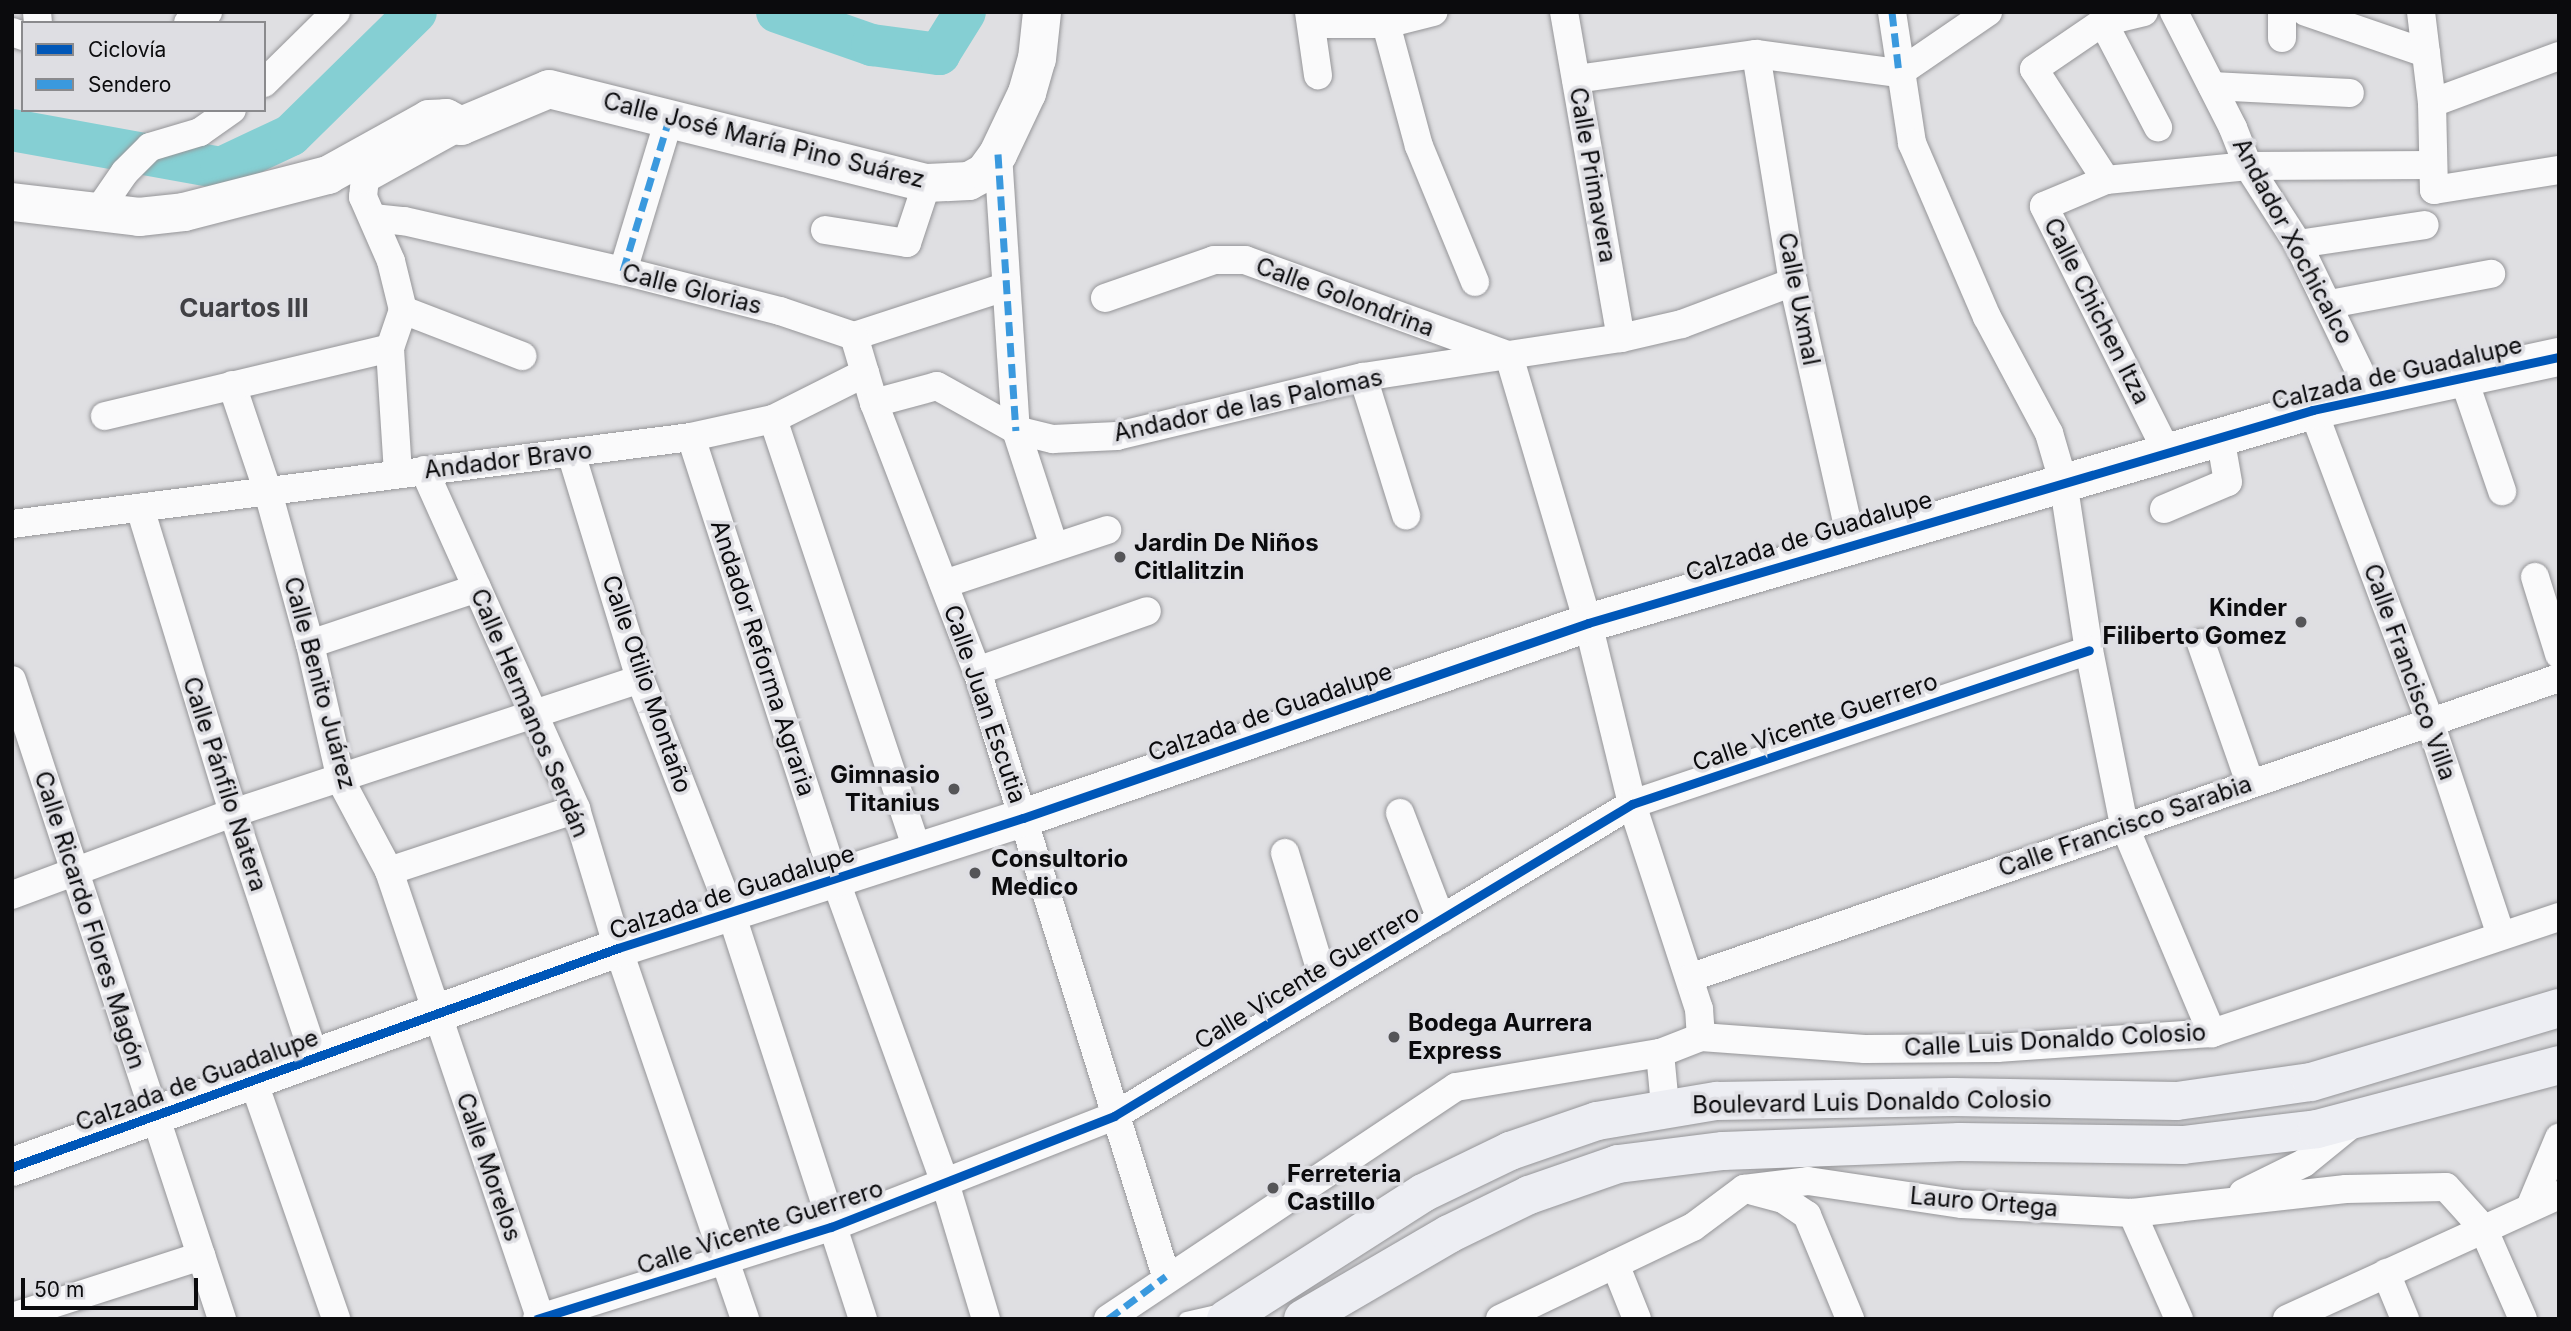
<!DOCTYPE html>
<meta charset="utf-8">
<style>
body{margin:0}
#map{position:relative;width:2571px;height:1331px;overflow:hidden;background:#dfdfe2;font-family:Inter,sans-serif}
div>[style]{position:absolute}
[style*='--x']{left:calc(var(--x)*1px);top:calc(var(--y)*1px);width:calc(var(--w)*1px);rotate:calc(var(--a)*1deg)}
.river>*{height:42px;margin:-21px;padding:0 21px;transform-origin:21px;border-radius:21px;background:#85cfd3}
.roads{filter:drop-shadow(0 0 2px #959598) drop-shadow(0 0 2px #959598)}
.lane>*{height:14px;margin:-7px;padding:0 7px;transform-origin:7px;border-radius:7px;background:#fafafb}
.street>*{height:28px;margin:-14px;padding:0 14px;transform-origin:14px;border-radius:14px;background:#fafafb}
.secondary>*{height:38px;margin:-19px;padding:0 19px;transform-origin:19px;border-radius:19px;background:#fafafb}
.highway>*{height:38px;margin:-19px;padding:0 19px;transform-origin:19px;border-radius:19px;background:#edeef3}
.quiet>*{height:7px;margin-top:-3.5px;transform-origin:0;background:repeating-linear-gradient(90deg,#3a99de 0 14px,transparent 0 21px)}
.cycleway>*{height:9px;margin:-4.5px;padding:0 4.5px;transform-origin:4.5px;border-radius:4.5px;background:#0057b8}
.dots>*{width:19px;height:19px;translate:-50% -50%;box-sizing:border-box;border:4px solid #dedee3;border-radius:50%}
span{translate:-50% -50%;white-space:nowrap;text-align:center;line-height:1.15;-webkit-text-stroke:7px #dedee3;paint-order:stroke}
.street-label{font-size:24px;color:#0b0b0d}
.poi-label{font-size:24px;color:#0b0b0d;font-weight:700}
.left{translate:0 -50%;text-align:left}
.right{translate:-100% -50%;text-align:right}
.neighbourhood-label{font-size:26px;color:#414145;font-weight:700}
.frame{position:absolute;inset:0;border:14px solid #0b0b0d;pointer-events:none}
.legend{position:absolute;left:21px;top:21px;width:245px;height:91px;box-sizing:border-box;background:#dedee3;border:2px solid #8a8a8d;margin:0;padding:9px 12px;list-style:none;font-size:21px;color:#0b0b0d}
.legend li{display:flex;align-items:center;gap:14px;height:35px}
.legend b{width:35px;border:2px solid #8a8a8d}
.scale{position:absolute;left:21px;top:1278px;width:177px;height:32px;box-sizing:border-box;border:4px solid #0b0b0d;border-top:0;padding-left:9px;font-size:21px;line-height:24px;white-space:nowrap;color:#0b0b0d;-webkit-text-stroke:5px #dedee3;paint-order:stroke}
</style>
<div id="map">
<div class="river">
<i style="--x:777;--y:12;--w:101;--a:19.2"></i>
<i style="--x:872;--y:45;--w:68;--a:7.7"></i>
<i style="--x:939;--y:54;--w:49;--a:-58.2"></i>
<i style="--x:12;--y:130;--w:212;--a:10.3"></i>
<i style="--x:221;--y:168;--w:77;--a:-25.2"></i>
<i style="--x:291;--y:135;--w:175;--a:-44.5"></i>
</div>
<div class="roads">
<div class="lane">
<i style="--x:1186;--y:1319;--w:41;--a:-12.7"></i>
</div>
<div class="street">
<i style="--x:37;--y:12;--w:11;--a:85"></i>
<i style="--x:1309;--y:12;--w:64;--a:81.9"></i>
<i style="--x:1564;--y:12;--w:331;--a:80.1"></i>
<i style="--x:1892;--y:12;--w:133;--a:81.3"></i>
<i style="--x:1912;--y:143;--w:189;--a:66.7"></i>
<i style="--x:1987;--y:317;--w:132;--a:61.9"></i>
<i style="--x:2049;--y:433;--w:50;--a:73.7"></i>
<i style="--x:2063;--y:481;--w:171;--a:81.3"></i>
<i style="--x:2089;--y:650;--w:178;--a:78.7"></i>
<i style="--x:2124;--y:825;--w:226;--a:67.1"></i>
<i style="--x:2174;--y:12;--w:130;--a:63"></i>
<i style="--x:2233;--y:128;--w:41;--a:68.5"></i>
<i style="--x:2248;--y:166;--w:93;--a:57.3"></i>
<i style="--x:2298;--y:244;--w:168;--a:64.2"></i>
<i style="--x:2306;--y:12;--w:127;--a:18.9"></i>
<i style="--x:2421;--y:12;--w:92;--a:83.1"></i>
<i style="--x:2432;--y:103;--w:87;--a:88.7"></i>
<i style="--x:2434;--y:190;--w:127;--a:-9.1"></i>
<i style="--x:2103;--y:22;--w:119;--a:62.4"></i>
<i style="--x:188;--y:23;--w:23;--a:-29"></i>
<i style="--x:1312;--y:24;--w:74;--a:0"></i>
<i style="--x:1386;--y:24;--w:49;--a:-14.3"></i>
<i style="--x:1386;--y:24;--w:126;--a:74.9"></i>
<i style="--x:1419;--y:146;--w:147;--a:67.6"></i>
<i style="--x:12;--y:32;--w:12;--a:20"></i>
<i style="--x:2282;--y:38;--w:26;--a:-90"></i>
<i style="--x:1756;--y:54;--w:231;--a:80.8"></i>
<i style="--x:1793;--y:282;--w:268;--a:77.3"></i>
<i style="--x:1576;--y:79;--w:182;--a:-7.9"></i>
<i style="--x:1756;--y:54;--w:144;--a:7.6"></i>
<i style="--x:1899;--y:73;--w:108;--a:-34.4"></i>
<i style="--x:264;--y:83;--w:101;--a:-44.6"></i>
<i style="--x:2212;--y:86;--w:138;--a:2.9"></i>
<i style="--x:2432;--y:103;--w:135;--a:-20.3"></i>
<i style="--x:998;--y:154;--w:277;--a:86.3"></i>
<i style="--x:1016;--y:430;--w:122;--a:71.9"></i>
<i style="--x:2106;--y:180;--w:132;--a:-123"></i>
<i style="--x:2034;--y:69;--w:83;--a:-34.3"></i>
<i style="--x:2103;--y:22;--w:42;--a:-13.7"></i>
<i style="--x:96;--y:214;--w:51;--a:-55.4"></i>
<i style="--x:125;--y:172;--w:35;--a:-45"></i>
<i style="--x:150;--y:147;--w:52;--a:-16.7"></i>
<i style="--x:200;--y:132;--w:39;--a:-35"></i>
<i style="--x:373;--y:218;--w:31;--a:6"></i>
<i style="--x:404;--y:221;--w:225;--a:12.9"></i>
<i style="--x:623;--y:271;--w:162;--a:14.3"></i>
<i style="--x:780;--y:311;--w:78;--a:18.7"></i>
<i style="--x:854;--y:336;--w:159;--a:-18"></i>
<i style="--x:825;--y:230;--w:83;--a:9"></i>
<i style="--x:907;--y:243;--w:63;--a:-71.6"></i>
<i style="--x:2298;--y:244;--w:128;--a:-8.5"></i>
<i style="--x:623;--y:271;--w:158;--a:-73.1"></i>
<i style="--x:1105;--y:298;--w:115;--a:-19.2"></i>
<i style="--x:1214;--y:260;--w:31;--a:0"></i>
<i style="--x:1245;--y:260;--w:279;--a:19.9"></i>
<i style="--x:2330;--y:304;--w:164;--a:-10.6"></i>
<i style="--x:403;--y:310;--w:128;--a:21.1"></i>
<i style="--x:854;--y:336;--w:70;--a:73.4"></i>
<i style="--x:874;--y:403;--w:287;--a:69"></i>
<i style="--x:977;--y:671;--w:634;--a:72.65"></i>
<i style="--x:1509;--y:356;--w:278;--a:73.5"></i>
<i style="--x:1588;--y:623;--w:186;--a:76.3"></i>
<i style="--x:1632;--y:804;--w:216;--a:71.9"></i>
<i style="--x:1699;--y:1009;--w:28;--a:86"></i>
<i style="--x:1701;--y:1037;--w:44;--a:158.7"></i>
<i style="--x:1660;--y:1053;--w:53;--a:84.6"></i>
<i style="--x:2462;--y:374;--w:124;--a:71.1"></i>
<i style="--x:1363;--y:377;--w:145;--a:72.7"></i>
<i style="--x:232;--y:385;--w:113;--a:71.4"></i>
<i style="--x:268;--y:492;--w:158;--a:74.6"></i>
<i style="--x:310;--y:644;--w:140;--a:77.2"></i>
<i style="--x:341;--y:781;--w:102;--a:61.9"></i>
<i style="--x:389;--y:871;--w:473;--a:71.3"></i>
<i style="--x:874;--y:403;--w:65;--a:-15.1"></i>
<i style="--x:937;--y:386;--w:90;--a:29.1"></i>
<i style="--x:1016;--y:430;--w:38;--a:14"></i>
<i style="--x:1053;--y:439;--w:64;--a:-2.7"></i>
<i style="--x:1117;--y:436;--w:253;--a:-13.5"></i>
<i style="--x:1363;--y:377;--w:261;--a:-8.6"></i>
<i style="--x:1621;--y:338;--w:63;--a:-12.9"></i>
<i style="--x:1682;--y:324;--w:119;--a:-20.7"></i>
<i style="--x:2313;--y:410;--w:333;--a:69.4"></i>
<i style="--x:2430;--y:722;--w:225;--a:71.6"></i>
<i style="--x:105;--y:416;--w:293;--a:-13.4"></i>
<i style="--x:773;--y:419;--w:458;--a:71.5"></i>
<i style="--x:691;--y:437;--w:465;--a:72"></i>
<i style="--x:835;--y:879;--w:326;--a:70.1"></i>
<i style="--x:946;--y:1186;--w:139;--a:73.3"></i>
<i style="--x:2167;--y:452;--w:275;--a:-116.6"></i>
<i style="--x:2044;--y:206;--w:67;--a:-22.8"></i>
<i style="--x:2106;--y:180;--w:143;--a:-5.6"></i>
<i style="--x:2248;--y:166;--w:185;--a:-0.3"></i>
<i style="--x:571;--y:453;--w:236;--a:73"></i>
<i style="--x:640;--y:679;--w:251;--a:68.7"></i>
<i style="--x:731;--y:913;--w:427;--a:72"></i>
<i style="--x:424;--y:470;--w:372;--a:65.8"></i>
<i style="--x:576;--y:809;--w:145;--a:73.2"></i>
<i style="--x:618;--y:948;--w:392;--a:71.1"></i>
<i style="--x:398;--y:473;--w:125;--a:-93.7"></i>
<i style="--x:390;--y:348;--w:40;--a:-71.1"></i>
<i style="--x:403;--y:310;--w:50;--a:-103.8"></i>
<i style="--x:391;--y:261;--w:70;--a:-113.6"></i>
<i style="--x:363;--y:197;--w:18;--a:-84"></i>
<i style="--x:365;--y:179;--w:110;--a:-28.9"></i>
<i style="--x:140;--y:508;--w:319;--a:73"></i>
<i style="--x:233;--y:813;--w:258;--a:71.5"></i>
<i style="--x:2164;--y:509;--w:69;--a:-22.9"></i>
<i style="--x:2228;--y:482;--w:47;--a:-99.9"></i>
<i style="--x:12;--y:524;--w:685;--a:-7.3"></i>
<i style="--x:691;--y:437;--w:84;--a:-12.4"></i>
<i style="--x:773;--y:419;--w:103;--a:-26.6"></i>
<i style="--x:2535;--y:577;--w:81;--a:72.7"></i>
<i style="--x:944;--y:584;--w:172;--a:-18.3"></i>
<i style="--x:2201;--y:643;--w:148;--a:70.7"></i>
<i style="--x:310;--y:644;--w:176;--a:-18.5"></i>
<i style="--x:977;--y:671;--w:180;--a:-19.4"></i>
<i style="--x:12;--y:680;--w:673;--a:71.81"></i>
<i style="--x:1400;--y:813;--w:114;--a:68.9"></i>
<i style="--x:1285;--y:853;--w:141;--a:73.1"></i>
<i style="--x:389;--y:871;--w:197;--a:-18.3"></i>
<i style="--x:12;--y:895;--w:236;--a:-20.4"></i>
<i style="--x:233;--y:813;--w:428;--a:-18.2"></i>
<i style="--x:1692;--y:977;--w:917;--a:-19.03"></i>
<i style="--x:1701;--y:1037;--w:164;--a:4.2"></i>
<i style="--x:1865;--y:1049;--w:132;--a:-0.4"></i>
<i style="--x:1997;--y:1048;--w:216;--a:-4"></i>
<i style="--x:2212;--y:1033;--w:366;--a:-18.5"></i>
<i style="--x:253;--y:1080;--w:253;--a:70.8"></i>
<i style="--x:1753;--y:1191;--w:31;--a:15"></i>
<i style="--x:1783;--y:1199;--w:29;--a:34"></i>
<i style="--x:1807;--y:1215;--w:113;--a:67.5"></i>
<i style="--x:2243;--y:1193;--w:68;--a:-26.2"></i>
<i style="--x:2304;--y:1163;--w:63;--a:-39.2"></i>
<i style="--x:2531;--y:1205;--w:73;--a:-67.3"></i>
<i style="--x:2132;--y:1213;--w:116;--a:66.1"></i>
<i style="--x:1615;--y:1264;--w:59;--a:68.2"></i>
<i style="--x:2386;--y:1273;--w:50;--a:67.6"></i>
<i style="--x:12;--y:1317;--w:199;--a:-17.9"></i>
<i style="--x:537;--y:1319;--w:308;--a:-17.4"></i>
<i style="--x:831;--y:1227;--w:304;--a:-21.4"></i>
<i style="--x:1114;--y:1116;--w:605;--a:-31.06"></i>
<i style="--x:1632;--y:804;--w:482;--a:-18.6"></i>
<i style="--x:1108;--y:1319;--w:418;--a:-33.7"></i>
<i style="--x:1456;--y:1087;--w:207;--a:-9.5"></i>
<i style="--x:1500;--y:1319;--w:214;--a:-25.5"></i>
<i style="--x:1693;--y:1227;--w:64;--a:-36.7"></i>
<i style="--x:1744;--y:1189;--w:64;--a:-7.1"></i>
<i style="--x:1808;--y:1181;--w:156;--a:8.5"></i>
<i style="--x:1962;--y:1204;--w:170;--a:3"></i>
<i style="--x:2132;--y:1213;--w:215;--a:-6.4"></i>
<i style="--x:2346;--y:1189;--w:100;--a:-1.1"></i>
<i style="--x:2446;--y:1187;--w:55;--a:47.9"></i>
<i style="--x:2483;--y:1228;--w:99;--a:66.3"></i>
<i style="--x:2287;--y:1319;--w:299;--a:-24.5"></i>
</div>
<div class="secondary">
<i style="--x:12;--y:202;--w:128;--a:6.7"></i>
<i style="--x:139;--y:217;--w:45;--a:-6.3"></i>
<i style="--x:184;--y:212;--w:149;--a:-14.4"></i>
<i style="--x:328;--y:175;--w:115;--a:-29"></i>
<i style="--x:429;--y:119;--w:17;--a:-3"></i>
<i style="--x:446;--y:118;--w:17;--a:28"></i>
<i style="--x:461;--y:126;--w:95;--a:-22.8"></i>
<i style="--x:549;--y:89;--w:390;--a:14"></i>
<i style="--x:927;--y:183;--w:42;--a:-2.7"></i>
<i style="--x:969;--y:181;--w:18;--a:-29"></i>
<i style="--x:985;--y:172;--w:22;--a:-54"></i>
<i style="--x:998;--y:154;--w:68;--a:-64.6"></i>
<i style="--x:1027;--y:93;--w:35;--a:-74"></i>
<i style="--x:1037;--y:59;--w:47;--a:-83.9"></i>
<i style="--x:12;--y:1167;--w:644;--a:-19.87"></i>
<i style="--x:618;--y:948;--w:425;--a:-17.8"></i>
<i style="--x:1023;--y:818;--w:598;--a:-19.04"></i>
<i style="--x:1588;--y:623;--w:756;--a:-16.37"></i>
<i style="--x:2313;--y:410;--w:252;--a:-12.2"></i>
</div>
<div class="highway">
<i style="--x:1226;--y:1319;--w:234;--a:-32.6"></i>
<i style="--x:1423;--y:1193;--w:97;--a:-25.8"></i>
<i style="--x:1510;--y:1151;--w:92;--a:-19"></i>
<i style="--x:1597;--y:1121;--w:122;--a:-9.5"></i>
<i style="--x:1717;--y:1101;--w:236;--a:-1"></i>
<i style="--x:1953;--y:1097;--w:224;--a:1"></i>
<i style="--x:2177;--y:1101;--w:135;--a:-8.1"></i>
<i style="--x:2311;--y:1082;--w:259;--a:-16.6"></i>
<i style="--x:1303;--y:1319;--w:169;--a:-30.2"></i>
<i style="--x:1449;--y:1234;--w:89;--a:-26"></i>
<i style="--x:1529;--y:1195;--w:94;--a:-19.2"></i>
<i style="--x:1618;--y:1164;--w:106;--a:-7.1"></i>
<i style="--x:1723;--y:1151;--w:237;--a:-2.2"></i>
<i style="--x:1960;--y:1142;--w:223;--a:0.8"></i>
<i style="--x:2183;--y:1145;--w:135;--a:-6.8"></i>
<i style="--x:2317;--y:1129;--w:250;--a:-14.8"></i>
</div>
</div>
<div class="quiet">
<i style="--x:1892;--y:12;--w:61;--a:83.5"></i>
<i style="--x:998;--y:154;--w:277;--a:86.3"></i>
<i style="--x:623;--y:271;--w:158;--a:-73.1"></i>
<i style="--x:1108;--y:1319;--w:72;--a:-36.6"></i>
</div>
<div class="cycleway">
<i style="--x:12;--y:1167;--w:644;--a:-19.87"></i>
<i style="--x:618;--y:948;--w:425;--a:-17.8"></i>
<i style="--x:1023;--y:818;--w:598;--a:-19.04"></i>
<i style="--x:1588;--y:623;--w:756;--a:-16.37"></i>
<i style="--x:2313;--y:410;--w:252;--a:-12.2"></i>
<i style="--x:537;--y:1319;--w:308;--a:-17.4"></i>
<i style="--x:831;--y:1227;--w:304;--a:-21.4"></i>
<i style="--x:1114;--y:1116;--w:605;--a:-31.06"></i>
<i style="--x:1632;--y:804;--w:482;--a:-18.6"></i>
</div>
<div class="dots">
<i style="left:1120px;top:557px;background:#555558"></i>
<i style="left:2301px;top:622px;background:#555558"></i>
<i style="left:954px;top:789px;background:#555558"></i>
<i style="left:975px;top:873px;background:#555558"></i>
<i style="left:1394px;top:1037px;background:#555558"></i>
<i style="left:1273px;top:1188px;background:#555558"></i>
</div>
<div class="street-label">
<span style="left:764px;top:140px;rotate:14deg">Calle José María Pino Suárez</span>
<span style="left:1593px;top:175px;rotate:80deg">Calle Primavera</span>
<span style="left:2293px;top:241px;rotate:62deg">Andador Xochicalco</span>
<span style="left:692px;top:289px;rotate:14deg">Calle Glorias</span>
<span style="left:1345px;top:297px;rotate:20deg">Calle Golondrina</span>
<span style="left:1799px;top:299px;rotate:79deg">Calle Uxmal</span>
<span style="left:2097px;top:311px;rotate:63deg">Calle Chichen Itza</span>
<span style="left:2397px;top:373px;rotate:-13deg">Calzada de Guadalupe</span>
<span style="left:1248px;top:405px;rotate:-12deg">Andador de las Palomas</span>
<span style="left:508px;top:460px;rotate:-7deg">Andador Bravo</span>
<span style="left:1809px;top:536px;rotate:-17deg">Calzada de Guadalupe</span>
<span style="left:763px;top:658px;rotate:72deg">Andador Reforma Agraria</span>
<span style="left:2410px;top:672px;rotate:70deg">Calle Francisco Villa</span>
<span style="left:320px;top:683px;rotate:75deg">Calle Benito Juárez</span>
<span style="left:647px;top:684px;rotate:71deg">Calle Otilio Montaño</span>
<span style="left:985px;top:704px;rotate:71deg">Calle Juan Escutia</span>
<span style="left:1270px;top:712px;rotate:-19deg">Calzada de Guadalupe</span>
<span style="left:530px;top:713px;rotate:67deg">Calle Hermanos Serdán</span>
<span style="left:1815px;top:722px;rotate:-19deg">Calle Vicente Guerrero</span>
<span style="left:225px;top:784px;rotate:72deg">Calle Pánfilo Natera</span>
<span style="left:2125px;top:826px;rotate:-19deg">Calle Francisco Sarabia</span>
<span style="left:732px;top:892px;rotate:-18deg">Calzada de Guadalupe</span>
<span style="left:90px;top:920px;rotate:72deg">Calle Ricardo Flores Magón</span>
<span style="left:1307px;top:977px;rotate:-31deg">Calle Vicente Guerrero</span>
<span style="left:2055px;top:1040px;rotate:-3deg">Calle Luis Donaldo Colosio</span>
<span style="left:197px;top:1080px;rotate:-20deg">Calzada de Guadalupe</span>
<span style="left:1872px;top:1102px;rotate:-1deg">Boulevard Luis Donaldo Colosio</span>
<span style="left:489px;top:1167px;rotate:71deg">Calle Morelos</span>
<span style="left:1984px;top:1202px;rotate:5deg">Lauro Ortega</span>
<span style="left:760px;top:1227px;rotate:-18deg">Calle Vicente Guerrero</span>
</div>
<div class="poi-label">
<span class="left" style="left:1134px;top:557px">Jardin De Niños<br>Citlalitzin</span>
<span class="right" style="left:2287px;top:622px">Kinder<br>Filiberto Gomez</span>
<span class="right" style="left:940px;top:789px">Gimnasio<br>Titanius</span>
<span class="left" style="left:991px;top:873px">Consultorio<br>Medico</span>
<span class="left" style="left:1408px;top:1037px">Bodega Aurrera<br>Express</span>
<span class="left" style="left:1287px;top:1188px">Ferreteria<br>Castillo</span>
</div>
<div class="neighbourhood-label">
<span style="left:244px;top:308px">Cuartos III</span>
</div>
<div class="frame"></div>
<ul class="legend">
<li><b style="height:9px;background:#0057b8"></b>Ciclovía</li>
<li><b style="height:9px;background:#3a99de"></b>Sendero</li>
</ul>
<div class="scale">50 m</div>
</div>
